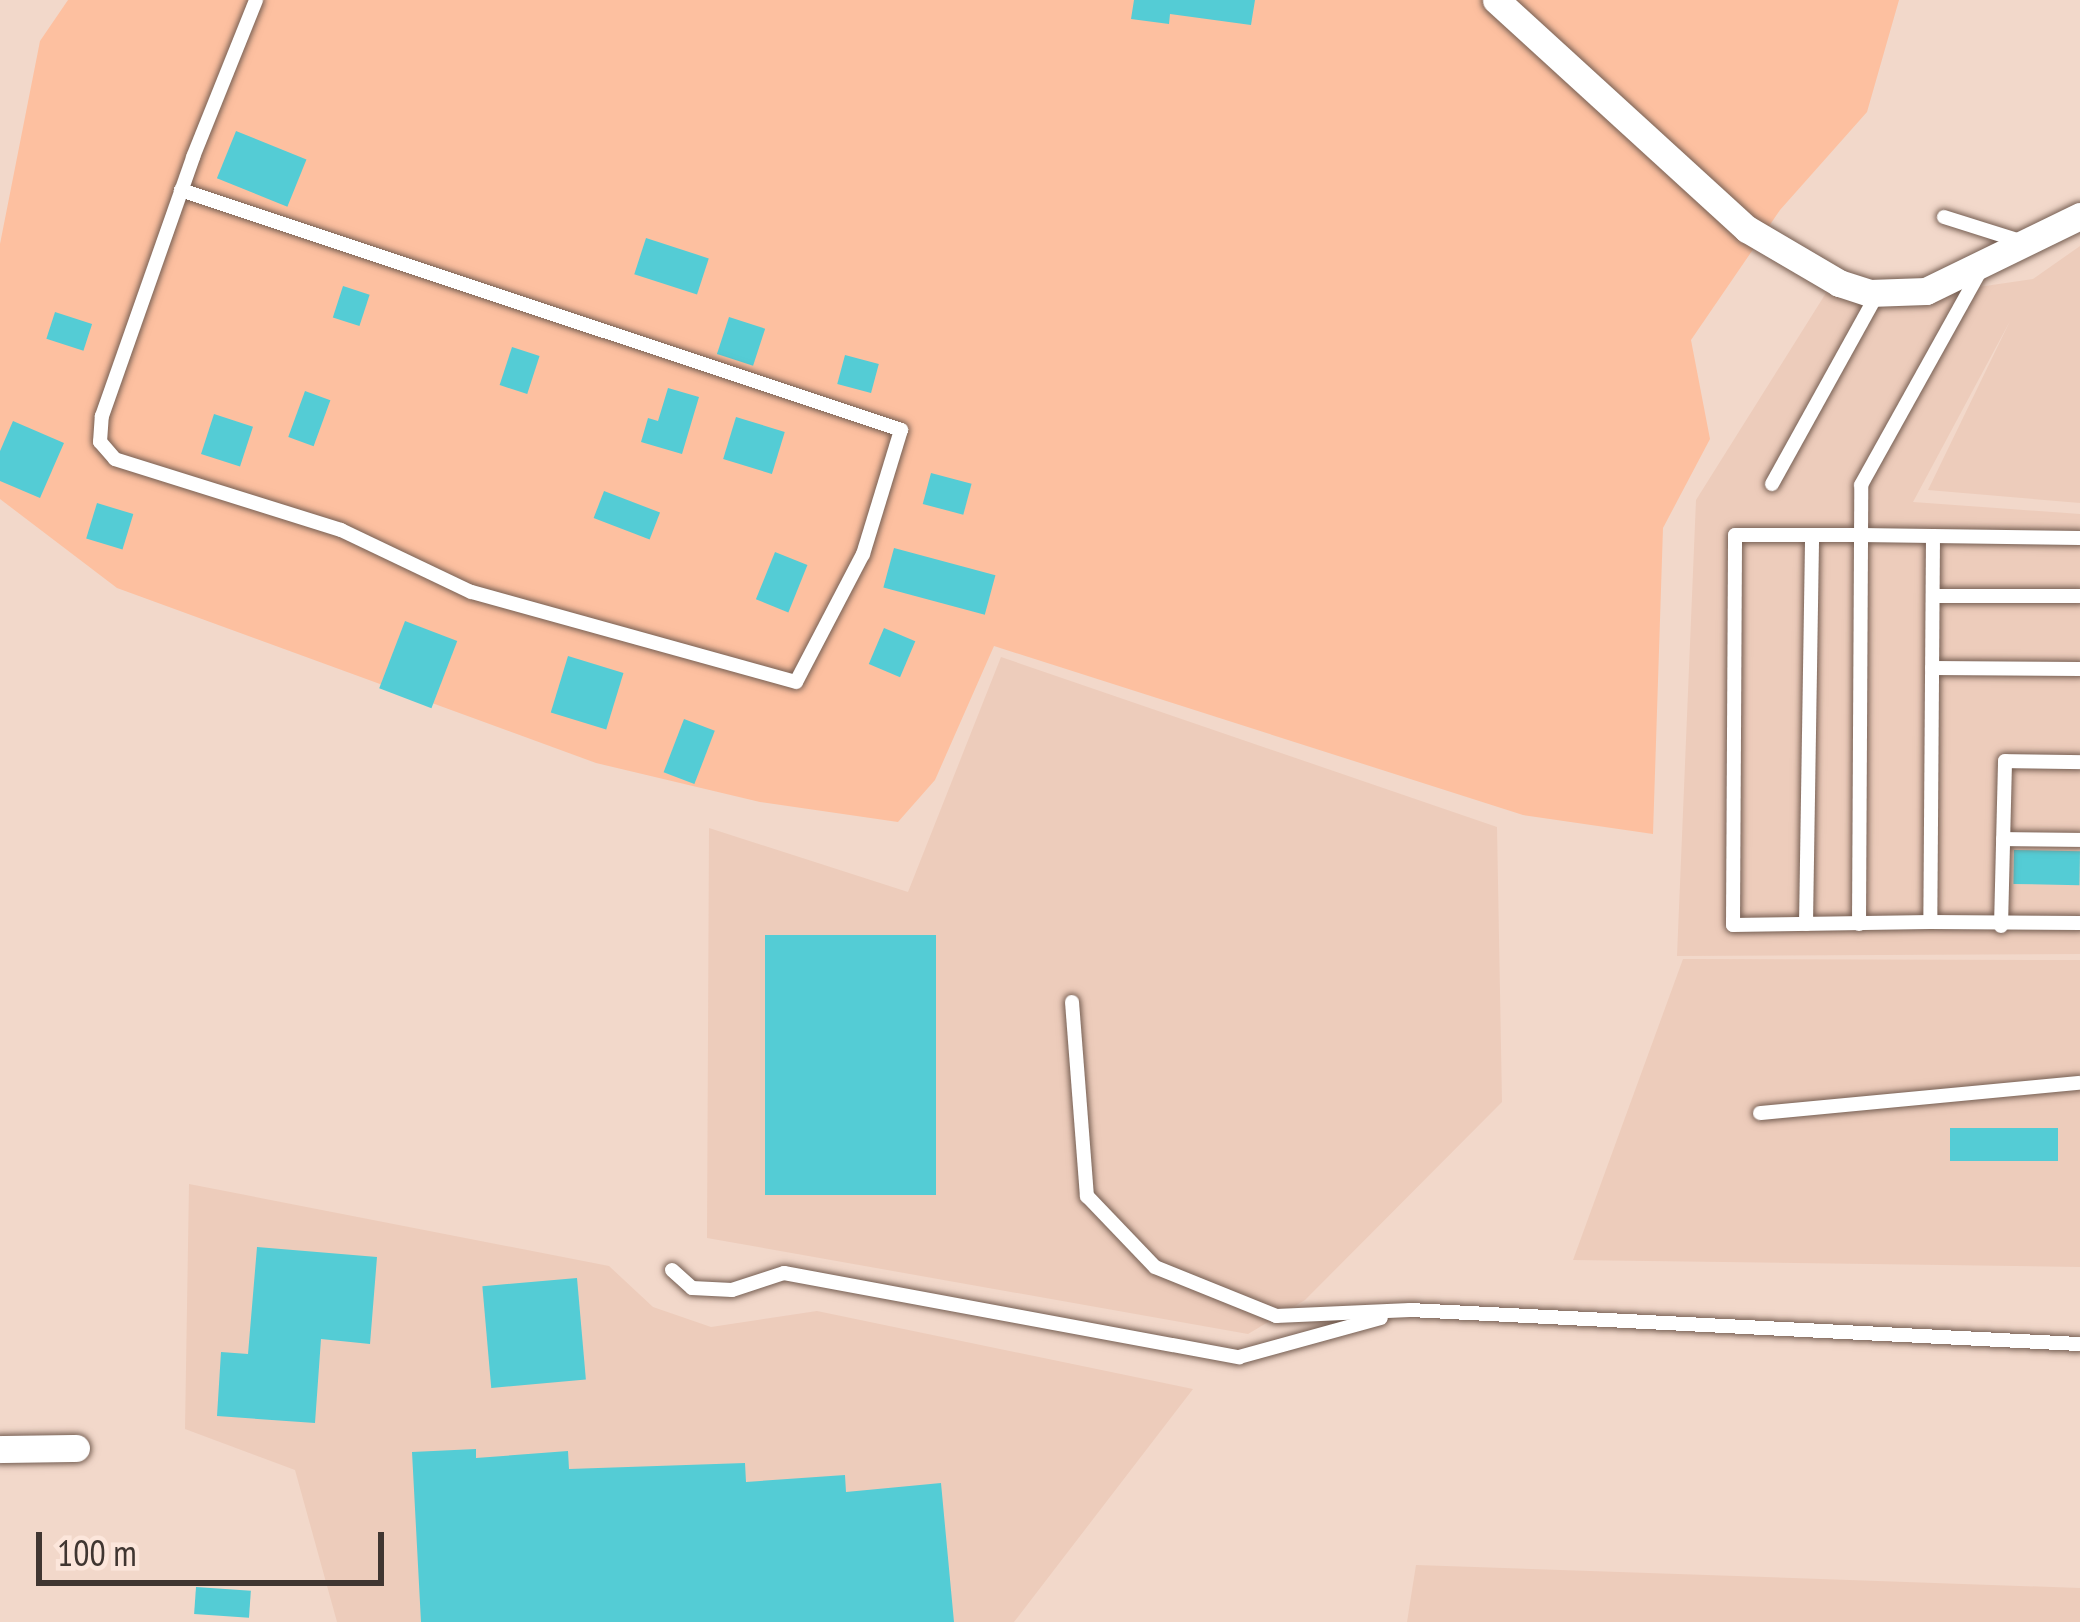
<!DOCTYPE html>
<style>
body{margin:0}
#map{position:relative;width:2080px;height:1622px;overflow:hidden;background:#f2d8ca;font-family:"PT Sans Narrow",sans-serif}
div>[style]{position:absolute}
[style*='--x']{left:calc(var(--x)*1px);top:calc(var(--y)*1px);width:calc(var(--w)*1px);rotate:calc(var(--a)*1deg)}
.built>*{inset:0;background:#edccbb}
.green>*{inset:0;background:#fdc0a0}
.building>*{inset:0;background:#54ccd5;transform-origin:0 0}
.roads{filter:drop-shadow(0 0 3px #755e52) drop-shadow(0 0 3px #755e52)}
.service>*{height:14px;margin:-7px;padding:0 7px;transform-origin:7px;border-radius:7px;background:#fff}
.minor>*{height:27px;margin:-13.5px;padding:0 13.5px;transform-origin:13.5px;border-radius:13.5px;background:#fff}
span{translate:-50% -50%;white-space:nowrap;text-align:center;line-height:1.15;-webkit-text-stroke:9px #fce6db;paint-order:stroke}
.scale{position:absolute;left:36px;top:1532px;width:348px;height:54px;box-sizing:border-box;border:6px solid #403631;border-top:0;padding-left:15px;font-size:36px;line-height:42px;white-space:nowrap;color:#403631;-webkit-text-stroke:9px #fce6db;paint-order:stroke}
</style>
<div id="map">
<div class="built">
<i style="clip-path:polygon(2080px 246px,2080px 503px,1928px 490px,2010px 321px,1913px 502px,2080px 514px,2080px 954px,1677px 956px,1696px 500px,1826px 293px,1869px 303px,2033px 279px)"></i>
<i style="clip-path:polygon(1001px 657px,1497px 827px,1502px 1102px,1305px 1300px,1248px 1334px,707px 1238px,709px 828px,908px 892px)"></i>
<i style="clip-path:polygon(1683px 959px,2080px 960px,2080px 1267px,1573px 1260px)"></i>
<i style="clip-path:polygon(189px 1184px,609px 1266px,653px 1307px,711px 1327px,817px 1311px,1193px 1389px,1014px 1622px,337px 1622px,295px 1470px,185px 1429px)"></i>
<i style="clip-path:polygon(1416px 1565px,2080px 1588px,2080px 1622px,1407px 1622px)"></i>
</div>
<div class="green">
<i style="clip-path:polygon(68px 0,1899px 0,1867px 112px,1780px 210px,1691px 340px,1710px 439px,1663px 528px,1653px 834px,1523px 815px,994px 646px,935px 780px,898px 822px,760px 802px,596px 763px,117px 588px,0 499px,0 244px,40px 41px)"></i>
</div>
<div class="building">
<i style="clip-path:polygon(1134px 0,1255px 0,1251px 25px,1170px 14px,1169px 24px,1131px 19px)"></i>
<i style="left:236px;top:131px;width:76px;height:51px;rotate:22deg"></i>
<i style="left:646px;top:238px;width:66px;height:38px;rotate:18deg"></i>
<i style="left:343px;top:286px;width:28px;height:33px;rotate:18deg"></i>
<i style="left:55px;top:312px;width:39px;height:28px;rotate:18deg"></i>
<i style="left:729px;top:317px;width:38px;height:39px;rotate:18deg"></i>
<i style="left:512px;top:347px;width:29px;height:40px;rotate:18deg"></i>
<i style="left:845px;top:355px;width:35px;height:30px;rotate:15deg"></i>
<i style="clip-path:polygon(668px 388px,699px 397px,682px 454px,641px 442px,648px 418px,658px 421px)"></i>
<i style="left:305px;top:391px;width:27px;height:49px;rotate:20deg"></i>
<i style="left:214px;top:414px;width:41px;height:42px;rotate:18deg"></i>
<i style="left:736px;top:417px;width:51px;height:44px;rotate:17deg"></i>
<i style="clip-path:polygon(13px 421px,64px 443px,40px 498px,0 481px,0 451px)"></i>
<i style="left:931px;top:473px;width:42px;height:32px;rotate:15deg"></i>
<i style="left:604px;top:491px;width:60px;height:29px;rotate:21deg"></i>
<i style="left:97px;top:503px;width:38px;height:37px;rotate:17deg"></i>
<i style="left:894px;top:548px;width:105px;height:41px;rotate:15deg"></i>
<i style="left:775px;top:552px;width:35px;height:51px;rotate:22deg"></i>
<i style="left:405px;top:621px;width:56px;height:72px;rotate:21deg"></i>
<i style="left:884px;top:628px;width:34px;height:39px;rotate:23deg"></i>
<i style="left:568px;top:656px;width:58px;height:59px;rotate:17deg"></i>
<i style="left:684px;top:719px;width:33px;height:57px;rotate:21deg"></i>
<i style="left:2014px;top:850px;width:66px;height:34px;rotate:1deg"></i>
<i style="left:765px;top:935px;width:171px;height:260px"></i>
<i style="left:2058px;top:1128px;width:33px;height:108px;rotate:90deg"></i>
<i style="clip-path:polygon(257px 1247px,377px 1257px,370px 1344px,321px 1339px,315px 1423px,217px 1416px,221px 1352px,248px 1354px)"></i>
<i style="left:577px;top:1278px;width:102px;height:95px;rotate:85deg"></i>
<i style="clip-path:polygon(476px 1449px,476px 1458px,568px 1451px,569px 1469px,745px 1463px,746px 1482px,845px 1475px,846px 1492px,941px 1483px,954px 1622px,421px 1622px,412px 1452px)"></i>
<i style="left:196px;top:1587px;width:55px;height:27px;rotate:4deg"></i>
</div>
<div class="roads">
<div class="service">
<i style="--x:181;--y:190;--w:759;--a:18.43"></i>
<i style="--x:901;--y:430;--w:130;--a:107"></i>
<i style="--x:863;--y:554;--w:144;--a:117.6"></i>
<i style="--x:796;--y:682;--w:337;--a:-164.5"></i>
<i style="--x:471;--y:592;--w:144;--a:-154.5"></i>
<i style="--x:341;--y:530;--w:237;--a:-162.6"></i>
<i style="--x:115;--y:459;--w:23;--a:-131"></i>
<i style="--x:100;--y:442;--w:26;--a:-86"></i>
<i style="--x:102;--y:416;--w:275;--a:-70.6"></i>
<i style="--x:193;--y:157;--w:169;--a:-68.1"></i>
<i style="--x:1944;--y:217;--w:77;--a:17.5"></i>
<i style="--x:1772;--y:484;--w:218;--a:-61"></i>
<i style="--x:1933;--y:536;--w:386;--a:90.4"></i>
<i style="--x:1930;--y:922;--w:197;--a:179.1"></i>
<i style="--x:1733;--y:925;--w:390;--a:-89.7"></i>
<i style="--x:1735;--y:535;--w:126;--a:0"></i>
<i style="--x:1861;--y:535;--w:72;--a:0.8"></i>
<i style="--x:1933;--y:536;--w:147;--a:0.8"></i>
<i style="--x:1933;--y:596;--w:147;--a:0"></i>
<i style="--x:1932;--y:668;--w:148;--a:0.4"></i>
<i style="--x:2003;--y:839;--w:77;--a:0.7"></i>
<i style="--x:1930;--y:922;--w:150;--a:0.4"></i>
<i style="--x:1806;--y:924;--w:389;--a:-89.1"></i>
<i style="--x:1859;--y:924;--w:439;--a:-89.7"></i>
<i style="--x:1861;--y:485;--w:251;--a:-60.9"></i>
<i style="--x:2001;--y:926;--w:165;--a:-88.6"></i>
<i style="--x:2005;--y:761;--w:75;--a:0.8"></i>
<i style="--x:1072;--y:1002;--w:195;--a:85.6"></i>
<i style="--x:1087;--y:1196;--w:98;--a:46.2"></i>
<i style="--x:1155;--y:1267;--w:131;--a:22"></i>
<i style="--x:1276;--y:1316;--w:134;--a:-2.6"></i>
<i style="--x:1410;--y:1310;--w:671;--a:2.91"></i>
<i style="--x:1760;--y:1113;--w:321;--a:-5.4"></i>
<i style="--x:672;--y:1270;--w:27;--a:42"></i>
<i style="--x:692;--y:1288;--w:40;--a:2.9"></i>
<i style="--x:732;--y:1290;--w:55;--a:-18.1"></i>
<i style="--x:784;--y:1273;--w:463;--a:10.5"></i>
<i style="--x:1239;--y:1357;--w:147;--a:-15.4"></i>
</div>
<div class="minor">
<i style="--x:1496;--y:0;--w:340;--a:42.4"></i>
<i style="--x:1747;--y:229;--w:107;--a:30.4"></i>
<i style="--x:1839;--y:283;--w:32;--a:18"></i>
<i style="--x:1869;--y:293;--w:57;--a:-2"></i>
<i style="--x:1926;--y:291;--w:171;--a:-26"></i>
<i style="--x:0;--y:1449;--w:76;--a:-0.8"></i>
</div>
</div>
<div class="scale">100 m</div>
</div>
